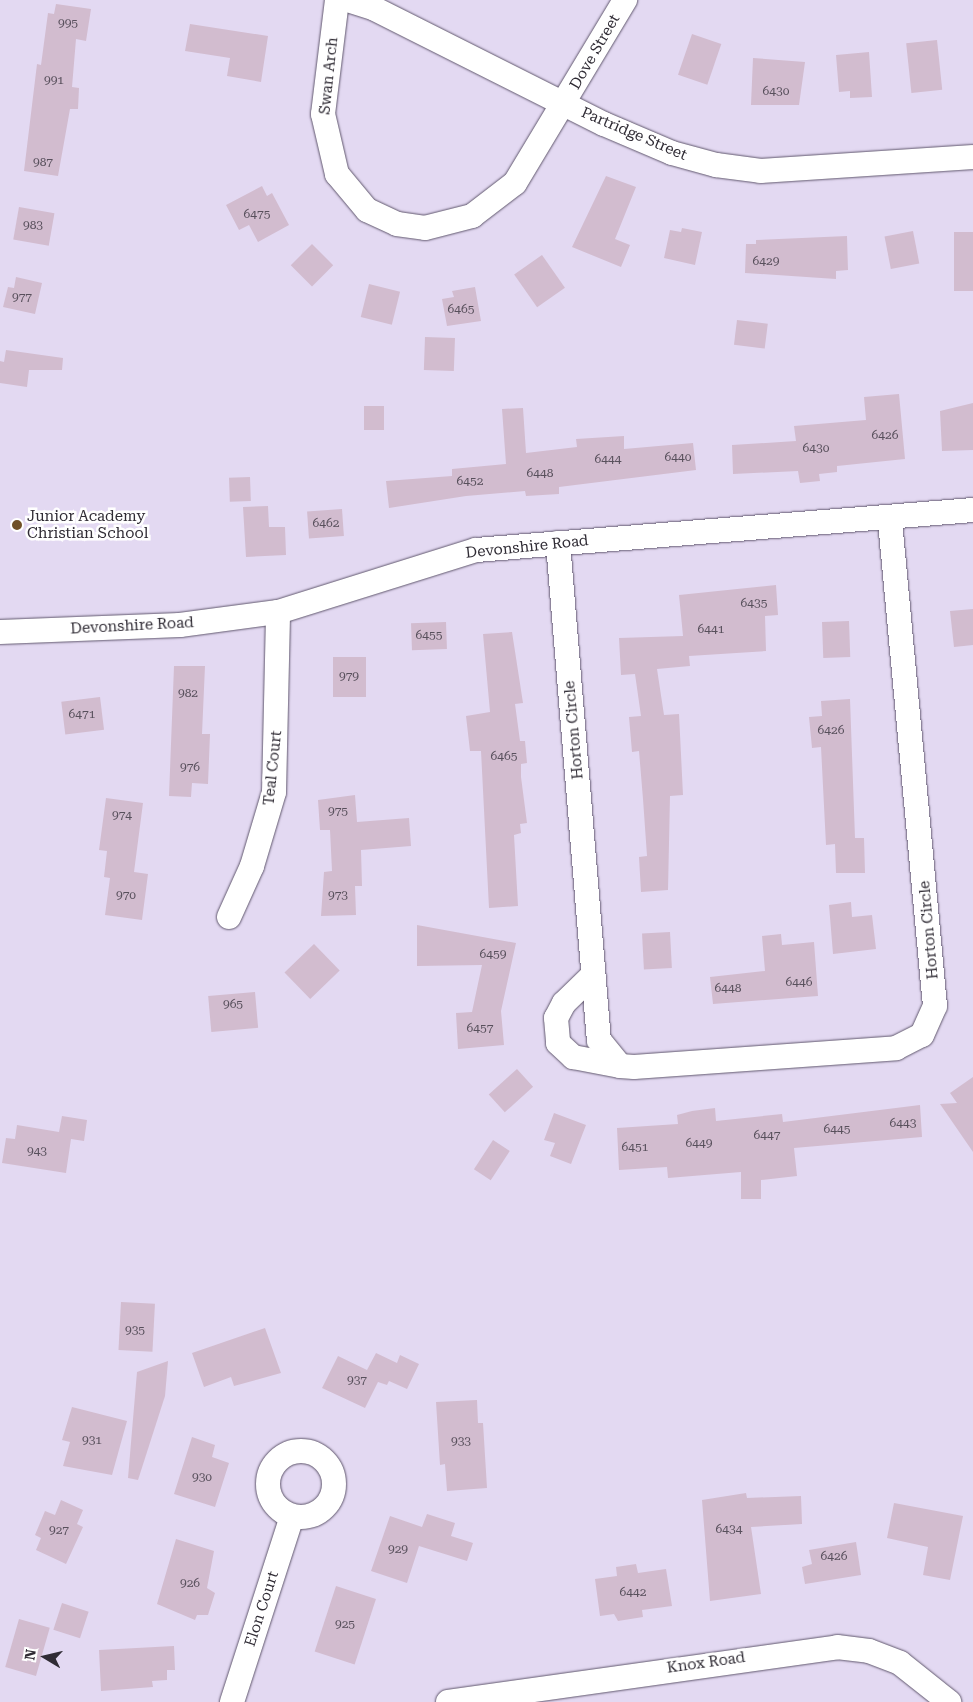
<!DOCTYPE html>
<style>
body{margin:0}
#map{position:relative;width:973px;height:1702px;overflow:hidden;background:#e3d9f2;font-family:"Roboto Serif",serif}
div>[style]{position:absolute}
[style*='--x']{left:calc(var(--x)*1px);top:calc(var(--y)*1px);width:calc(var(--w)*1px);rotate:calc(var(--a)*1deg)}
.building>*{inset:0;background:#d2bccf;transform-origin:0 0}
.roads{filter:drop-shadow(0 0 1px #61586e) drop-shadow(0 0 1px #61586e)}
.street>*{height:24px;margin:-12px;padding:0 12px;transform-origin:12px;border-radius:12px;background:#fff}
.street>.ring{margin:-12px;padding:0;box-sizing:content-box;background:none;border:24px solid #fff;border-radius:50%}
.dots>*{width:14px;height:14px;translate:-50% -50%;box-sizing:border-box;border:2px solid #fff;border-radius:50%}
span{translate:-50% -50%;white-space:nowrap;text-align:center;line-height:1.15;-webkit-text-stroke:5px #fff;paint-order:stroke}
.number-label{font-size:12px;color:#58505c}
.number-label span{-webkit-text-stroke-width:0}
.street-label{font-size:15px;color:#302c35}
.poi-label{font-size:15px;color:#302c35}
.left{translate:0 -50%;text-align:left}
.north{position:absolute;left:20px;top:1632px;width:50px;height:50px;-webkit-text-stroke:4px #fff;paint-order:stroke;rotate:279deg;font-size:14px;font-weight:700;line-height:20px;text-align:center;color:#302c35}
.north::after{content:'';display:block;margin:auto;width:18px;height:22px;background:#302c35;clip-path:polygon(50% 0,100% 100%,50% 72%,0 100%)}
</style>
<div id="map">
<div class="building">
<i style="clip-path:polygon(56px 4px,91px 9px,86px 41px,76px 39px,72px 87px,79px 88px,78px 109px,70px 109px,58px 176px,24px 171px,37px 64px,41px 65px,48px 13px,54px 14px)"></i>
<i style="clip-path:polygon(190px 24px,268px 36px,261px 82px,227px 76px,230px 58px,185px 51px)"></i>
<i style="left:692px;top:34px;width:31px;height:43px;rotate:19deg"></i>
<i style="left:937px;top:40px;width:50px;height:31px;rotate:84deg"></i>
<i style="clip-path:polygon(869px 52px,872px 97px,850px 98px,850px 91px,839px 92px,836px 55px)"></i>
<i style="clip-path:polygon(753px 58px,805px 62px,799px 105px,751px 105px)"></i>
<i style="clip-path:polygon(606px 176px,636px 187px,615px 239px,630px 245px,621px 267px,572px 247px)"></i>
<i style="clip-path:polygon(262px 186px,267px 196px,272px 193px,289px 225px,258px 242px,249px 225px,239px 230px,226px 205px)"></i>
<i style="left:19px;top:207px;width:36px;height:33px;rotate:10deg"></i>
<i style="clip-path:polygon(682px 228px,702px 232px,695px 265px,664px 258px,670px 230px,681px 232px)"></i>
<i style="left:913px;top:231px;width:33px;height:29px;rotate:79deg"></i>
<i style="left:973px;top:232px;width:59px;height:19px;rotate:90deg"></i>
<i style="clip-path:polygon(847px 236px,848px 270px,836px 271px,836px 279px,745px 273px,746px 244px,756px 244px,756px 240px)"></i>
<i style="left:312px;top:244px;width:30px;height:30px;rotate:45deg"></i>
<i style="left:542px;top:255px;width:40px;height:34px;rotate:55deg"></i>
<i style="clip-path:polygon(16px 277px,42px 283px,35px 314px,3px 307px,8px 287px,14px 288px)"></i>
<i style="left:369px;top:284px;width:32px;height:34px;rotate:14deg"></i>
<i style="clip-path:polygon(475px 287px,481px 321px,447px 326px,442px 299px,454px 297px,452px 291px)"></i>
<i style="left:737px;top:320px;width:31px;height:25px;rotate:7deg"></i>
<i style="left:425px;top:337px;width:30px;height:33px;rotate:2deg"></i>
<i style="clip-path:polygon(6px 350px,63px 358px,62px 370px,29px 370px,27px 387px,0 383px,0 361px,4px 362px)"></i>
<i style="clip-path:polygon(899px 394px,905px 459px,837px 466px,837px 472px,819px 474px,820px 481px,800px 483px,798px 471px,733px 474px,732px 445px,796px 441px,794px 426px,866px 420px,864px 397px)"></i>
<i style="clip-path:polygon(973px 403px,973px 450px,942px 451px,940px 411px)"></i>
<i style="left:364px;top:406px;width:20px;height:24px"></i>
<i style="clip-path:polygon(523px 408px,526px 453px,577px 447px,576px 439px,624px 436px,624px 449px,693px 443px,696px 470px,559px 487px,559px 494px,526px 496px,525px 491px,466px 496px,389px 508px,386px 481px,452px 476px,452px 469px,506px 464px,502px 409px)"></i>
<i style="left:250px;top:477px;width:24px;height:21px;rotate:88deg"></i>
<i style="clip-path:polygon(268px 506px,269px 527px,285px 527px,286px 555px,246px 557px,243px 507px)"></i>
<i style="left:342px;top:509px;width:27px;height:35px;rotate:86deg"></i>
<i style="clip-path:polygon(776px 585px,778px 615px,765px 616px,766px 651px,689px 656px,690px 666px,657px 669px,664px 715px,679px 714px,683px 795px,670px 796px,668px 890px,641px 892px,639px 857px,647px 856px,643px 799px,639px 751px,632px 752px,629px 717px,641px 716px,635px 674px,621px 675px,619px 638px,683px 636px,679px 595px)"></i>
<i style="clip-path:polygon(973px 609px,973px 645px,954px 647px,950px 611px)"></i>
<i style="left:849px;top:621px;width:36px;height:27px;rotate:88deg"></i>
<i style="left:446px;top:622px;width:27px;height:35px;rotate:88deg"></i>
<i style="clip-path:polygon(512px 632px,523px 703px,515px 704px,520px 741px,525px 741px,527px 763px,521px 764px,521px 777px,527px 823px,520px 824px,521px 833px,514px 835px,518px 906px,489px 908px,481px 751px,470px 751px,466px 716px,490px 712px,483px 634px)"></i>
<i style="left:333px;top:657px;width:33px;height:40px"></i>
<i style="clip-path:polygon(174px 666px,205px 666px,202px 734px,210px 734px,208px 784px,192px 783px,191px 797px,169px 796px)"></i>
<i style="left:100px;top:697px;width:33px;height:39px;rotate:83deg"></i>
<i style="clip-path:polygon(850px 699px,855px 838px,864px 838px,865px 873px,836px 873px,835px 844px,826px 845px,821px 747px,812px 748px,809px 717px,822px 716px,821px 701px)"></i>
<i style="clip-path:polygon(355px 795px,357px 822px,409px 818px,411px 846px,361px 850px,362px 886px,355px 886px,356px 915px,321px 916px,324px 872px,332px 871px,330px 830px,320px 830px,318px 800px)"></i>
<i style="clip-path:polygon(106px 798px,143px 803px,134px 872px,148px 874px,142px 920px,105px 915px,110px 878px,104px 877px,107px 851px,99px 850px)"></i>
<i style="clip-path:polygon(851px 902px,852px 917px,872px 915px,876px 949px,833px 954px,829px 905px)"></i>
<i style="clip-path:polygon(417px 925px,516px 943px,501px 1011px,504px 1045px,458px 1049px,456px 1013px,472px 1012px,482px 965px,417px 966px)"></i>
<i style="left:670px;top:932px;width:36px;height:28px;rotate:87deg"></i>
<i style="clip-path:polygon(781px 934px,782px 945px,814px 942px,818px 996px,713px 1004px,710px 977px,765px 971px,762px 936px)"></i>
<i style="left:314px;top:944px;width:37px;height:41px;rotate:46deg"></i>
<i style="left:255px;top:992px;width:36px;height:47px;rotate:85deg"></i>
<i style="left:517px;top:1069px;width:24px;height:38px;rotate:48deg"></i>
<i style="clip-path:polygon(973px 1077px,973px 1152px,940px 1104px,957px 1103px,950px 1093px)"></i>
<i style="clip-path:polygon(920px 1105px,922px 1137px,794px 1148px,797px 1176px,761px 1180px,761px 1199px,741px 1199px,741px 1172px,668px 1178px,667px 1167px,619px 1170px,617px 1128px,678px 1124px,677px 1115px,692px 1111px,715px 1108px,716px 1121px,782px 1114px,783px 1122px)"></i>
<i style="clip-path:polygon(554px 1113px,586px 1125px,571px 1164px,550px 1156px,555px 1143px,544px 1140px)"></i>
<i style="clip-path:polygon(62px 1116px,87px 1120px,84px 1141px,71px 1139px,66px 1173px,2px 1163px,6px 1138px,15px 1139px,17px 1125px,59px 1132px)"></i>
<i style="left:493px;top:1140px;width:20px;height:35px;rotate:33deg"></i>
<i style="left:121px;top:1302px;width:34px;height:48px;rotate:3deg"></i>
<i style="clip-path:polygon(265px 1328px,281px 1373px,234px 1386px,231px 1377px,204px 1387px,192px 1353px)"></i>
<i style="clip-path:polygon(376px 1353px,397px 1363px,400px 1355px,419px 1364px,407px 1389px,389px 1381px,387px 1385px,378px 1382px,365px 1408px,322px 1388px,338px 1356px,367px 1370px)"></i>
<i style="clip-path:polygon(168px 1361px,165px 1396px,138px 1480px,128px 1478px,137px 1372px)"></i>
<i style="clip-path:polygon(477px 1400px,478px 1423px,483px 1423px,487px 1488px,447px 1491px,445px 1464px,440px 1465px,436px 1402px)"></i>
<i style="clip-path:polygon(72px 1407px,127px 1421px,112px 1475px,63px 1466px,70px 1442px,62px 1440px)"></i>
<i style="clip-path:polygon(192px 1437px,215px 1445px,212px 1457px,229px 1463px,215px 1507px,174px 1494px)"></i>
<i style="clip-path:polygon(746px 1493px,747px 1498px,801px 1496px,802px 1524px,751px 1527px,761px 1594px,710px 1601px,702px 1500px)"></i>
<i style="clip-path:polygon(61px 1500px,83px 1510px,77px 1524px,83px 1527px,66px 1564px,36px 1550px,41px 1538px,35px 1535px,45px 1511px,55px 1515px)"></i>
<i style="clip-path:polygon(894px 1503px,963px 1516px,950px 1580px,923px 1575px,928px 1547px,887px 1538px)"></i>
<i style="clip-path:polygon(427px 1514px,455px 1523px,451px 1536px,473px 1543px,467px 1561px,419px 1546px,407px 1583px,371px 1571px,390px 1516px,422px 1527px)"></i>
<i style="clip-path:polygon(176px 1539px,214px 1551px,207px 1588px,215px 1593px,208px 1615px,197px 1615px,195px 1620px,157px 1604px)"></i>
<i style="clip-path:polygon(856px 1542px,861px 1575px,805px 1584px,802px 1567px,812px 1564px,809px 1550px)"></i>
<i style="clip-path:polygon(636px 1564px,638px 1573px,666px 1569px,672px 1606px,642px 1610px,643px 1617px,618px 1621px,614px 1614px,600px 1616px,595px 1579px,617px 1576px,616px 1567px)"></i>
<i style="left:336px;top:1586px;width:42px;height:69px;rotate:18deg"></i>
<i style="left:62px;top:1603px;width:28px;height:28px;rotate:18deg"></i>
<i style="left:19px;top:1619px;width:32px;height:50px;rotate:16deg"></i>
<i style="clip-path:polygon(174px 1646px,175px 1670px,167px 1670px,167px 1680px,152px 1681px,153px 1687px,101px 1691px,99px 1650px)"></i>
</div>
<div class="roads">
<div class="street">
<i style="--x:337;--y:0;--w:115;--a:97"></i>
<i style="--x:323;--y:114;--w:62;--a:76.9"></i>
<i style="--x:337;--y:174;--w:47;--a:50.2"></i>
<i style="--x:367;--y:210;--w:33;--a:25"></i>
<i style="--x:397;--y:224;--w:28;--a:8"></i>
<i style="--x:425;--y:228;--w:49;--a:-14.3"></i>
<i style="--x:472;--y:216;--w:54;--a:-37.5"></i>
<i style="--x:515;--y:183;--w:214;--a:-59"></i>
<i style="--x:348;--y:0;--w:28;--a:18"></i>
<i style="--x:375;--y:9;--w:256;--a:26.7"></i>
<i style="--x:604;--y:124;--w:74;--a:23.1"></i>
<i style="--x:672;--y:153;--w:46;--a:15.3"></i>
<i style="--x:716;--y:165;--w:45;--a:7.6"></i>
<i style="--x:761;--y:171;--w:212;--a:-3.8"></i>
<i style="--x:558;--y:543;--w:499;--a:85.3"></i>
<i style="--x:599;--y:1040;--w:33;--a:51"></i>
<i style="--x:620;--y:1066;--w:14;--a:4"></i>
<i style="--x:634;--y:1067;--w:263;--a:-4.1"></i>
<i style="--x:896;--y:1048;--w:29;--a:-27"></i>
<i style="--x:922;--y:1035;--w:32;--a:-66"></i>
<i style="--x:935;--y:1006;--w:491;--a:-95.3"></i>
<i style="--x:0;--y:632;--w:180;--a:-2.2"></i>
<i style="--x:180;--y:625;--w:99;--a:-7.6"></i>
<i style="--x:278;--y:612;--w:207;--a:-17.4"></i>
<i style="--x:476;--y:550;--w:499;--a:-4.6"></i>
<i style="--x:229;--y:917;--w:56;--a:-65.7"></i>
<i style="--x:252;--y:866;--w:77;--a:-73.4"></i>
<i style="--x:274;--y:792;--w:180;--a:-88.7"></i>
<i style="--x:592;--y:976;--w:39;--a:136"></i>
<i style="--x:564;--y:1003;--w:17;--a:118"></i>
<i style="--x:556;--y:1018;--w:25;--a:85"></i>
<i style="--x:558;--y:1043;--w:21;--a:43"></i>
<i style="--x:573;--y:1057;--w:48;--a:10.8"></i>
<i class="ring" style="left:268px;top:1451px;width:42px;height:42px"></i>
<i style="--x:232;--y:1702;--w:195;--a:-72.1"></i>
<i style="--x:448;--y:1702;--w:393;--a:-8"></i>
<i style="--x:837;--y:1647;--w:32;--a:7"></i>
<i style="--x:869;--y:1651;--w:33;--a:21"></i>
<i style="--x:900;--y:1663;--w:63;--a:38.5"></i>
</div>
</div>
<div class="dots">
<i style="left:17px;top:525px;background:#705026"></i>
</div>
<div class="number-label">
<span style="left:68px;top:24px">995</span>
<span style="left:54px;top:81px">991</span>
<span style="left:776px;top:92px">6430</span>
<span style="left:43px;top:163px">987</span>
<span style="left:257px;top:215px">6475</span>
<span style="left:33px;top:226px">983</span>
<span style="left:766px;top:262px">6429</span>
<span style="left:22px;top:298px">977</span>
<span style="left:461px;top:310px">6465</span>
<span style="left:885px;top:436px">6426</span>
<span style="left:816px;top:449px">6430</span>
<span style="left:678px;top:458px">6440</span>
<span style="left:608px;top:460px">6444</span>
<span style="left:540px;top:474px">6448</span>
<span style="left:470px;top:482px">6452</span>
<span style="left:326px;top:524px">6462</span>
<span style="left:754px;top:604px">6435</span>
<span style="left:711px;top:630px">6441</span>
<span style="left:429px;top:636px">6455</span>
<span style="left:349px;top:677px">979</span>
<span style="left:188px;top:694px">982</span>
<span style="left:82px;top:715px">6471</span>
<span style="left:831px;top:731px">6426</span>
<span style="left:504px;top:757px">6465</span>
<span style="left:190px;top:768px">976</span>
<span style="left:338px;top:812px">975</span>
<span style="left:122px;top:816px">974</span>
<span style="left:126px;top:896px">970</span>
<span style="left:338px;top:896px">973</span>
<span style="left:493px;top:955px">6459</span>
<span style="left:799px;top:983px">6446</span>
<span style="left:728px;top:989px">6448</span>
<span style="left:233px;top:1005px">965</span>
<span style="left:480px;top:1029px">6457</span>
<span style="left:903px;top:1124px">6443</span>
<span style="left:837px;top:1130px">6445</span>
<span style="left:767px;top:1136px">6447</span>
<span style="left:699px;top:1144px">6449</span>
<span style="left:635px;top:1148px">6451</span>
<span style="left:37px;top:1152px">943</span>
<span style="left:135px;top:1331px">935</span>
<span style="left:357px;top:1381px">937</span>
<span style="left:92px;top:1441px">931</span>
<span style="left:461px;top:1442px">933</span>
<span style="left:202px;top:1478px">930</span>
<span style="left:729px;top:1530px">6434</span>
<span style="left:59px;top:1531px">927</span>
<span style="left:398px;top:1550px">929</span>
<span style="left:834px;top:1557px">6426</span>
<span style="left:190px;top:1584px">926</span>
<span style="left:633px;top:1593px">6442</span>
<span style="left:345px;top:1625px">925</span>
</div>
<div class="street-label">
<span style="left:595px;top:52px;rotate:-60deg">Dove Street</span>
<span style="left:329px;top:76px;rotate:-84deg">Swan Arch</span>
<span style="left:634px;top:134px;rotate:23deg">Partridge Street</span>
<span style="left:527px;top:547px;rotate:-6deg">Devonshire Road</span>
<span style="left:132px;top:626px;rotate:-3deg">Devonshire Road</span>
<span style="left:574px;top:730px;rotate:-95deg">Horton Circle</span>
<span style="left:273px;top:768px;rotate:-84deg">Teal Court</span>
<span style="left:929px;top:930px;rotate:-95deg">Horton Circle</span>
<span style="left:262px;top:1609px;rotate:-72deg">Elon Court</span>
<span style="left:706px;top:1663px;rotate:-8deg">Knox Road</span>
</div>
<div class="poi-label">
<span class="left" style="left:27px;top:525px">Junior Academy<br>Christian School</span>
</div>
<div class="north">N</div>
</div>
